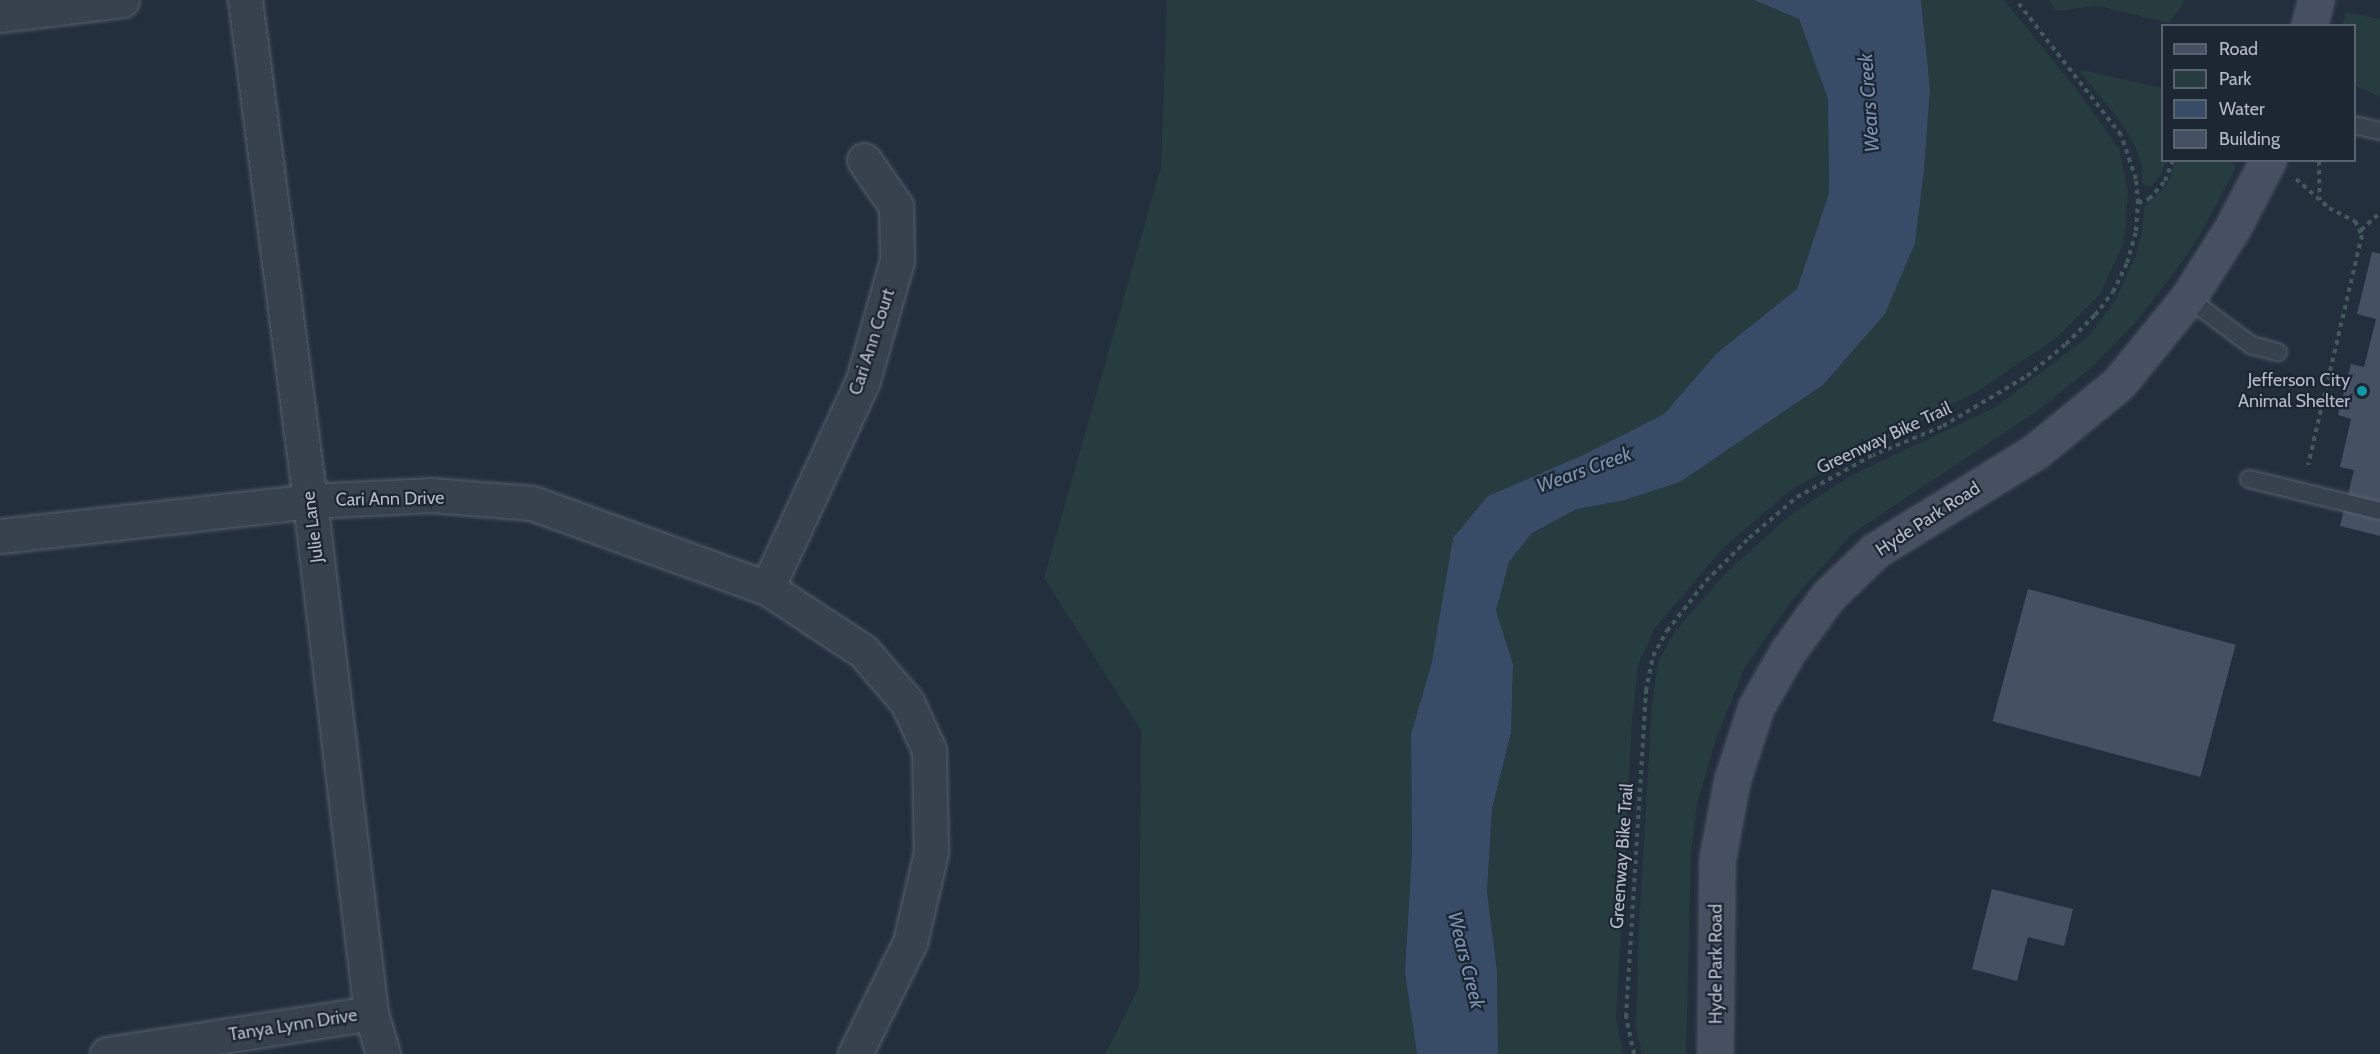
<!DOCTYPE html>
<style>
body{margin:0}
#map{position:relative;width:2380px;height:1054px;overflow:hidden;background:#242f3e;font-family:Cabin,sans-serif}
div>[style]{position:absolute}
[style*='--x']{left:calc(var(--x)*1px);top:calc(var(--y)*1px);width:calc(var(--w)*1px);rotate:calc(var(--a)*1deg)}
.green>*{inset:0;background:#263c3f}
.water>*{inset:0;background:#394c67}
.building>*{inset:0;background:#455162;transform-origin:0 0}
.path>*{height:4px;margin-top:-2px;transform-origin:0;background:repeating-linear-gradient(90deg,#44595c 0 4.5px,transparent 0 9px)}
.roads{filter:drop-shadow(0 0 2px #565f6c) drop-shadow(0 0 2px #565f6c)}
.lane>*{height:16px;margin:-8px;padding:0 8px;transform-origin:8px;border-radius:8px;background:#38414e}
.street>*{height:33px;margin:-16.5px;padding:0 16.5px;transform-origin:16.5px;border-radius:16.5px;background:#38414e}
.secondary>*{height:33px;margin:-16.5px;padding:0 16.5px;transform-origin:16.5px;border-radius:16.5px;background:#465061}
.dots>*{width:16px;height:16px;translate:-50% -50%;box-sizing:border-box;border:3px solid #1d2633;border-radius:50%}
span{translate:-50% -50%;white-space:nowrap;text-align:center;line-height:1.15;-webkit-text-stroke:4.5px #1d2633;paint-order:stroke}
.street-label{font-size:18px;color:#b4bcc9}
.poi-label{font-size:18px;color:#b4bcc9}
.right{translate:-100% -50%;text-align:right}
.water-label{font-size:20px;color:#7c92b1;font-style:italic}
.legend{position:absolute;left:2161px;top:24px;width:195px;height:138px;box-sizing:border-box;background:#1d2633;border:2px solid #59626f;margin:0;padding:8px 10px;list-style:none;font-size:18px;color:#b4bcc9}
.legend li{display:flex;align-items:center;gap:12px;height:30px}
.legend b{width:30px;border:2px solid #59626f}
</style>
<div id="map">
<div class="green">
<i style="clip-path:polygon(1167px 0,1754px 0,1799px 19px,1828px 99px,1829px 193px,1797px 289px,1717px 353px,1664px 414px,1581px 456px,1432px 662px,1411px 734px,1412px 850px,1405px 973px,1417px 1054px,1105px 1054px,1139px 987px,1141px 730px,1044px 578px,1161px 167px)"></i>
<i style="clip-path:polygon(1921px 0,2004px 0,2077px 90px,2119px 149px,2128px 192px,2124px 242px,2101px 293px,2056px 338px,1981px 389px,1792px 489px,1721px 550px,1655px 628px,1638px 665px,1632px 721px,1616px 1019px,1623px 1054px,1498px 1054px,1497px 971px,1487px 892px,1492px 809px,1511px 733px,1513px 664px,1496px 611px,1509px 562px,1532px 533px,1577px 509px,1625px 500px,1680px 482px,1823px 385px,1885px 314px,1915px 243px,1924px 171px,1930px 89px)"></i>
<i style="clip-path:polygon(2049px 0,2183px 0,2183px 4px,2169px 23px,2099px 6px,2055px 11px)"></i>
<i style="clip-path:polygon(2346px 12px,2380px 19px,2380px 97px,2355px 85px,2354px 26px,2343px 25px)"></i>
<i style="clip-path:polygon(2082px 70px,2162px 88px,2162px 160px,2166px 161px,2161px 175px,2150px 187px,2142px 183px,2143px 171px,2136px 148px,2119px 119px,2080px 72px)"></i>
<i style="clip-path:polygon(2176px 160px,2231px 161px,2236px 168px,2197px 240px,2175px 272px,2135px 323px,2094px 365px,2036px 412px,1853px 533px,1793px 599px,1745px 667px,1716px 739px,1697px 804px,1691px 853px,1686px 1054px,1642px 1054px,1636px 1028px,1639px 929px,1652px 704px,1658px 662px,1676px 630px,1727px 572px,1790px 515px,1854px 474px,1996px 407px,2090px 335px,2116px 299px,2135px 258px,2142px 233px,2144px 207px,2167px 185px)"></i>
</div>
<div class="water">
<i style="clip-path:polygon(1754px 0,1921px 0,1930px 89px,1924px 171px,1915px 243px,1885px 314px,1823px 385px,1680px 482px,1625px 500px,1577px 509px,1532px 533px,1509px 562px,1496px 611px,1513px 664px,1511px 733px,1492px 809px,1487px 892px,1497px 971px,1498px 1054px,1417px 1054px,1405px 973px,1412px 850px,1411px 734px,1432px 662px,1453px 538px,1488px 496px,1581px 456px,1664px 414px,1717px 353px,1797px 289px,1829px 193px,1828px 99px,1799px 19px)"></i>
</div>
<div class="building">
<i style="clip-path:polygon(2372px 252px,2380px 254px,2380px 536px,2340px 526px,2354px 470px,2340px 467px,2351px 419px,2338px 415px,2351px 364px,2364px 367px,2376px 319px,2357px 314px)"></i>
<i style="left:2028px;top:589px;width:215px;height:137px;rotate:15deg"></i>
<i style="clip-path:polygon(1992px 889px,2073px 909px,2064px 946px,2028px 937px,2017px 981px,1972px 969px)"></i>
</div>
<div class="path">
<i style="--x:2319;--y:161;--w:39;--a:89"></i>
<i style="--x:2296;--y:179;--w:44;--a:41.3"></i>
<i style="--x:2329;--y:208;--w:29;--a:27"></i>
<i style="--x:2355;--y:221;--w:16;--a:63"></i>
<i style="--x:2362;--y:235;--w:236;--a:103.2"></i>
<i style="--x:2138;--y:203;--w:12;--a:-20"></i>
<i style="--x:2149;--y:199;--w:24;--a:-48"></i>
<i style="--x:2165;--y:181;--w:22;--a:-69"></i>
<i style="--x:2361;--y:230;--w:25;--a:-42"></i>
<i style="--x:1634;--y:1054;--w:38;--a:-102"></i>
<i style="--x:1626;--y:1017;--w:327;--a:-86.5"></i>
<i style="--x:1646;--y:691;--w:36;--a:-79"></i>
<i style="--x:1653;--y:656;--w:29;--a:-61"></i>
<i style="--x:1667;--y:631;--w:63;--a:-52"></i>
<i style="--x:1706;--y:581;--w:61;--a:-45"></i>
<i style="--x:1749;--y:538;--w:63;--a:-40.5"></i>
<i style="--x:1797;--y:497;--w:85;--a:-29"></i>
<i style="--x:1871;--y:456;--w:78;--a:-22.6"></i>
<i style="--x:1943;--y:426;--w:98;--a:-30.8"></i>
<i style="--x:2027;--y:376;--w:50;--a:-39.4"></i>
<i style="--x:2066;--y:344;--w:41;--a:-45"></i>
<i style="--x:2095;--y:315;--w:29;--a:-52"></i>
<i style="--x:2113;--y:292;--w:32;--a:-64"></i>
<i style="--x:2127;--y:263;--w:33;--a:-74"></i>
<i style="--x:2136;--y:231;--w:28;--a:-86"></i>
<i style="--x:2138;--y:203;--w:24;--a:-95"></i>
<i style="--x:2136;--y:179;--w:46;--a:-108.8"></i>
<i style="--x:2121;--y:135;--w:171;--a:-127.9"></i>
</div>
<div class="roads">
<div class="lane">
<i style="--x:2354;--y:125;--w:27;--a:13"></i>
<i style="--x:2188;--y:298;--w:79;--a:36.7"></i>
<i style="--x:2251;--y:345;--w:28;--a:15"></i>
<i style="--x:2249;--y:479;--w:135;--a:13.7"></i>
</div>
<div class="street">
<i style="--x:245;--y:0;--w:505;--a:82.61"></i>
<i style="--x:310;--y:501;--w:516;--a:83.21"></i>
<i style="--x:371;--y:1013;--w:43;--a:73.7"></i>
<i style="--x:0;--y:15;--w:123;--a:-7"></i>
<i style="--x:0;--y:536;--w:312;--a:-6.4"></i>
<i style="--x:310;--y:501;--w:122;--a:-2.8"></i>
<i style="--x:432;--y:495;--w:100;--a:4.6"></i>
<i style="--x:532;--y:503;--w:250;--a:19.9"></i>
<i style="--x:767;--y:588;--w:115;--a:33.3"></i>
<i style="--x:863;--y:651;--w:67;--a:49.2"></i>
<i style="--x:907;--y:702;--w:53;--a:65.4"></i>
<i style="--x:929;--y:750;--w:102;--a:88.9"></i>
<i style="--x:931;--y:852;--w:92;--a:103.1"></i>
<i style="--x:910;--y:942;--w:125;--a:116.2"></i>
<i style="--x:767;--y:588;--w:229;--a:-65.2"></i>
<i style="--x:863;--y:380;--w:124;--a:-74.1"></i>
<i style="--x:897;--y:261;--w:55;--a:-91"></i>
<i style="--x:896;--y:206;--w:56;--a:-124.8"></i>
<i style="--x:107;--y:1054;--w:267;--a:-8.8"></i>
</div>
<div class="secondary">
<i style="--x:2309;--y:26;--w:27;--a:-75"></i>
<i style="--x:1715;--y:1054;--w:194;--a:-89.4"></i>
<i style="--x:1717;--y:860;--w:81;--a:-79.4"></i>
<i style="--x:1732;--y:780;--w:77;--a:-71.8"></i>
<i style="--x:1756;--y:707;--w:64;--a:-60.3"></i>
<i style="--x:1788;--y:651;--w:68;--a:-54"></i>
<i style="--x:1828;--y:596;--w:66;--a:-43.8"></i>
<i style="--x:1876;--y:550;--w:188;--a:-31.7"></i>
<i style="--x:2036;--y:451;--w:107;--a:-39.3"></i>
<i style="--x:2119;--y:383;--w:109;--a:-50.9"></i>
<i style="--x:2188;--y:298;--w:84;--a:-57.6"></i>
<i style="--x:2233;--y:227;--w:76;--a:-62.4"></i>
</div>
</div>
<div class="dots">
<i style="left:2362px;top:391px;background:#0f9aa8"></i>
</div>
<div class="street-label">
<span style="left:872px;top:342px;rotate:-72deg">Cari Ann Court</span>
<span style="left:1884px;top:438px;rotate:-25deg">Greenway Bike Trail</span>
<span style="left:390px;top:499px;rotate:-1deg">Cari Ann Drive</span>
<span style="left:1928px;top:519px;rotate:-33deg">Hyde Park Road</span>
<span style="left:313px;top:527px;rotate:-97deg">Julie Lane</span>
<span style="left:1622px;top:856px;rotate:-86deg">Greenway Bike Trail</span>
<span style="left:1716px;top:964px;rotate:-90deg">Hyde Park Road</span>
<span style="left:293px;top:1025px;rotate:-9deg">Tanya Lynn Drive</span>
</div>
<div class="poi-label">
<span class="right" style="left:2350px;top:391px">Jefferson City<br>Animal Shelter</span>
</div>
<div class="water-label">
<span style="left:1869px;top:103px;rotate:-94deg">Wears Creek</span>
<span style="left:1584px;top:470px;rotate:-20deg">Wears Creek</span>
<span style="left:1466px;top:960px;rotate:76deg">Wears Creek</span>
</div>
<ul class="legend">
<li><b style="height:8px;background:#465061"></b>Road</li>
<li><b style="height:16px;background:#263c3f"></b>Park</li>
<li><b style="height:16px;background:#394c67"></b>Water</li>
<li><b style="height:16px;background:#455162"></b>Building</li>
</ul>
</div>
